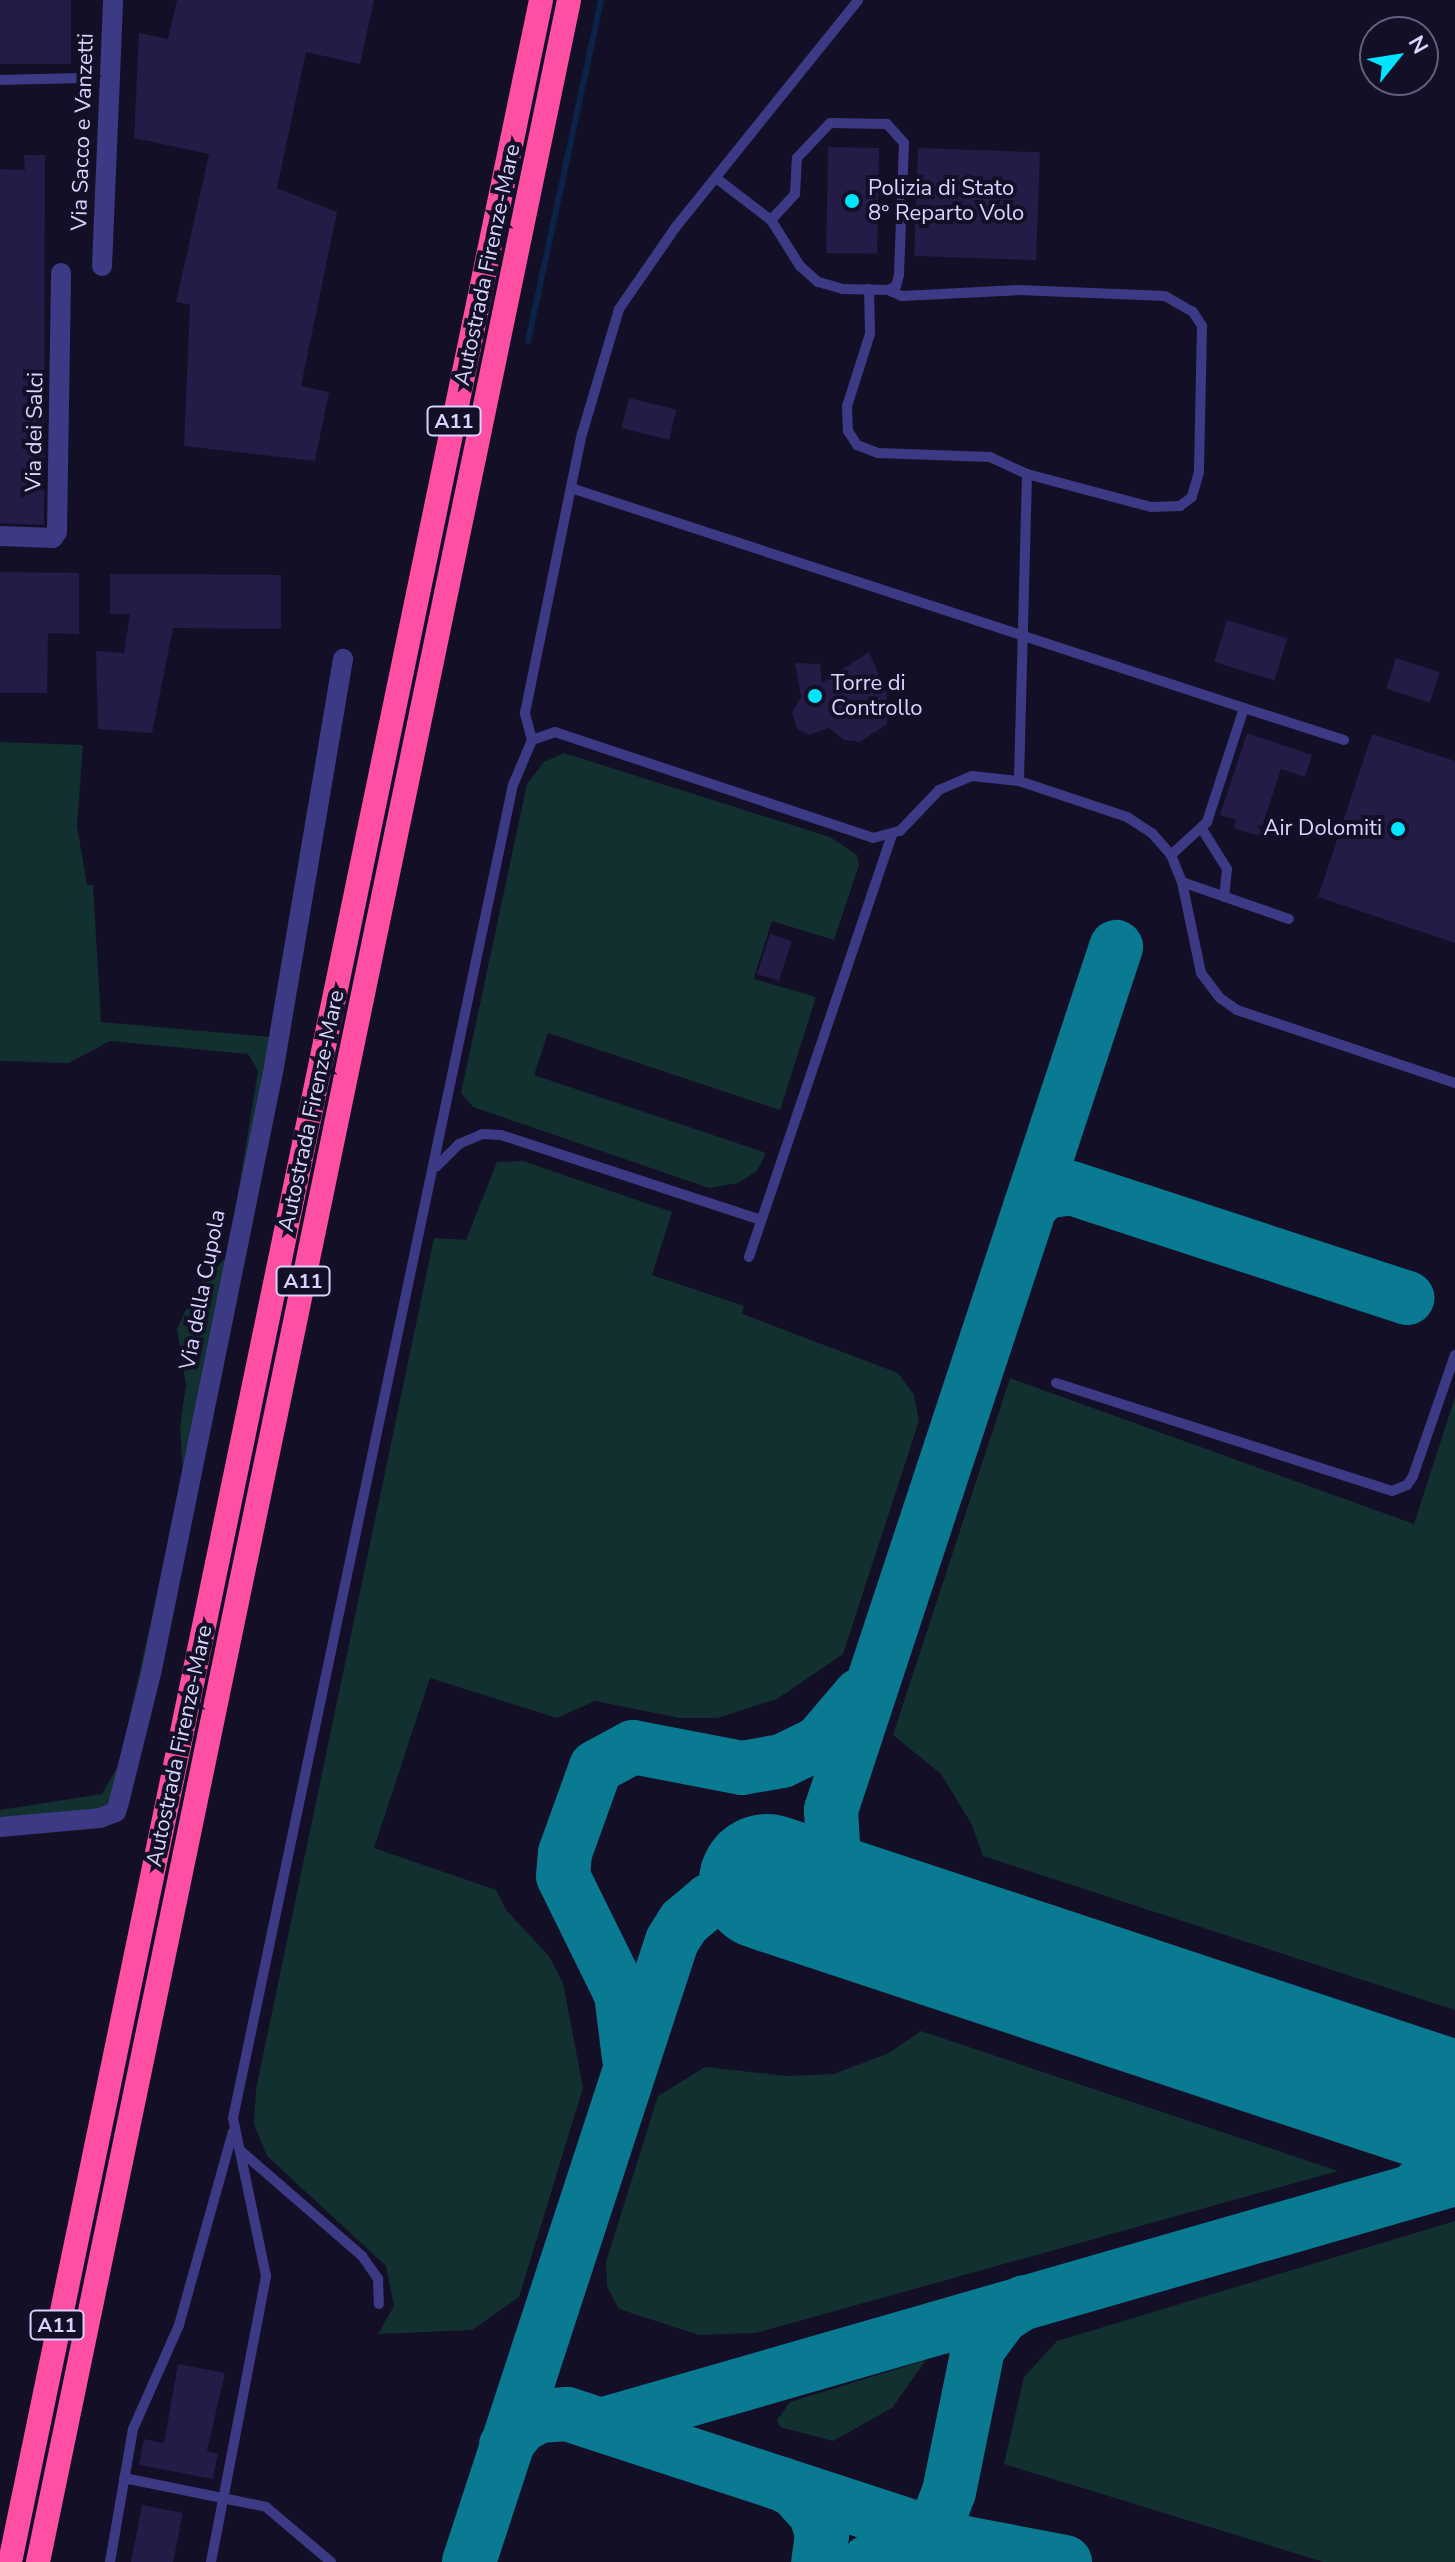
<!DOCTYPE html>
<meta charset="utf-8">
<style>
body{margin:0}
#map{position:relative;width:1455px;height:2562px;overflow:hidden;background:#130f26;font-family:"Nunito Sans",sans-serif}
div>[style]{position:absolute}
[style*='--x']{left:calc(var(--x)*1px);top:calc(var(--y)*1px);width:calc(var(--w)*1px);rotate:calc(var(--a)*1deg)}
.green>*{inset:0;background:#12302f}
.stream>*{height:6px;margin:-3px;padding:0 3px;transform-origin:3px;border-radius:3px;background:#0c2248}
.taxiway>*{height:54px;margin:-27px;padding:0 27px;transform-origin:27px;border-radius:27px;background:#0a7a92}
.runway>*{height:136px;margin:-68px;padding:0 68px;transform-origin:68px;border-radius:68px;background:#0a7a92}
.building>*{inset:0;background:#241b47;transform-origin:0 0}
.lane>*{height:10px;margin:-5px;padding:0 5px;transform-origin:5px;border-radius:5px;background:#3d3a85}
.street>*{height:20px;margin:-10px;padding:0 10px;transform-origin:10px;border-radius:10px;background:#3d3a85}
.highway>*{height:24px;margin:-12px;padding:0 12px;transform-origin:12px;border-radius:12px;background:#ff4fa3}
.dots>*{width:22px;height:22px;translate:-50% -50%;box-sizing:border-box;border:4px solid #130f26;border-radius:50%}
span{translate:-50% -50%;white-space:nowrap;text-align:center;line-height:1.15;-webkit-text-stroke:8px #130f26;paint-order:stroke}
.shield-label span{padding:2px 6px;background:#130f26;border:2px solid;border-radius:6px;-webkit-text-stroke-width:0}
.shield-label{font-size:20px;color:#d9d4ff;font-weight:700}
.street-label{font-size:22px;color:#d9d4ff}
.poi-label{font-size:22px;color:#d9d4ff}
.left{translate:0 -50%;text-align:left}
.right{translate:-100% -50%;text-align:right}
.north{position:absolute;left:1359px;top:16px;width:80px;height:80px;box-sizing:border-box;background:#130f26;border:2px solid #625e7d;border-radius:50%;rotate:60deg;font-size:22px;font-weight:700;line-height:32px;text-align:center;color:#d9d4ff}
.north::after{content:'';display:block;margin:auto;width:28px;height:36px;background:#00e5ff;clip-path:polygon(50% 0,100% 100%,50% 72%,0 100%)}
</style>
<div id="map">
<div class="green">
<i style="clip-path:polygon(0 742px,83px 745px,77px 826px,87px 885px,93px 885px,101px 1022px,270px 1037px,154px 1637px,110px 1802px,104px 1808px,0 1819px,0 1810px,102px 1794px,119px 1764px,183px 1477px,180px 1427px,186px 1385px,177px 1329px,194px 1292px,228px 1255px,258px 1071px,248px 1054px,110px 1041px,69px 1063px,0 1061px)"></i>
<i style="clip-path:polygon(564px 753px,830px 837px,857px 855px,859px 865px,834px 940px,772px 921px,755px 974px,754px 979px,816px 997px,780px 1110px,548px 1033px,534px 1075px,766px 1153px,757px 1171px,738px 1183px,709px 1188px,473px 1107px,461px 1093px,527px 784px,544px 762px)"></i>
<i style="clip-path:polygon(523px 1161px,672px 1212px,652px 1275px,744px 1306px,742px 1314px,898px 1373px,914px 1395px,919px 1421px,843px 1654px,777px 1699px,717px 1718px,680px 1718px,595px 1701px,557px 1718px,430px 1678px,374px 1848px,496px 1890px,506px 1910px,549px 1956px,563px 1983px,583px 2088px,519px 2297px,472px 2330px,378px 2334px,394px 2306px,386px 2266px,267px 2156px,254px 2124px,256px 2089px,434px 1238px,466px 1240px,497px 1162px)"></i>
<i style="clip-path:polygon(1010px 1378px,1414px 1524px,1455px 1397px,1455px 2010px,983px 1856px,971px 1823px,941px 1774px,893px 1735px)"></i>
<i style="clip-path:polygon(921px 2031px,1338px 2171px,756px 2333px,699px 2335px,619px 2309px,607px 2286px,606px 2262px,658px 2096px,705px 2067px,787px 2076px,834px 2074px,889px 2053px)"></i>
<i style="clip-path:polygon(1455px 2221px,1455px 2562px,1324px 2562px,1004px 2464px,1024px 2377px,1057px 2341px)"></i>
<i style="clip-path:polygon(926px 2360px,892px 2408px,833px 2441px,780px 2427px,777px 2420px,790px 2402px)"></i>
</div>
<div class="stream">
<i style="--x:528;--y:341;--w:349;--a:-77.9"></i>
</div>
<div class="taxiway">
<i style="--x:1030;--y:1207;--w:21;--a:-47"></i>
<i style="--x:1044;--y:1192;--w:27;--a:-8"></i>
<i style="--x:1071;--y:1188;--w:354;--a:18.1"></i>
<i style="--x:948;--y:1941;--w:68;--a:-158.4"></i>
<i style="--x:885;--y:1916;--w:37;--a:-144"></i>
<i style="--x:855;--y:1894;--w:38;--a:-123"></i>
<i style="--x:834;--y:1862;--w:52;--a:-93.3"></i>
<i style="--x:831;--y:1810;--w:909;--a:-71.72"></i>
<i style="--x:629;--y:2058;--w:64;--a:-97.1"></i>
<i style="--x:621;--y:1994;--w:131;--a:-116.2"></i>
<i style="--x:563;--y:1876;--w:23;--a:-85"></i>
<i style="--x:565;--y:1853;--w:91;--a:-70.2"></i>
<i style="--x:596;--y:1767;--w:42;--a:-28.4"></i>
<i style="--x:633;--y:1747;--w:111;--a:10.9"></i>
<i style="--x:742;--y:1768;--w:41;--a:-9.9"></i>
<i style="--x:782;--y:1761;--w:41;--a:-25.9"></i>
<i style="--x:819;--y:1743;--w:63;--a:-49.5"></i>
<i style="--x:1390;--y:2089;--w:48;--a:33"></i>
<i style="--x:1430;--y:2115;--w:27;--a:63"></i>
<i style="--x:1442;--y:2139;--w:28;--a:100"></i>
<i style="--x:1437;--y:2167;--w:33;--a:135"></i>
<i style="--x:601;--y:2425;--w:889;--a:-16.07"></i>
<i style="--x:506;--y:2445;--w:24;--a:-52"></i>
<i style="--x:521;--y:2426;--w:21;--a:-29"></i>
<i style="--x:539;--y:2416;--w:28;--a:-4"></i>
<i style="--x:567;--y:2414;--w:408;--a:18.1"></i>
<i style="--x:955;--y:2541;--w:112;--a:10.8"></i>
<i style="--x:782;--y:2484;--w:15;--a:28"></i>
<i style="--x:795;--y:2491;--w:31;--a:48"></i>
<i style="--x:816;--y:2514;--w:22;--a:74"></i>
<i style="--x:822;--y:2535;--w:27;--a:98"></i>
<i style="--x:469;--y:2562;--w:653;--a:-71.9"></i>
<i style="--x:672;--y:1941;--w:22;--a:-58"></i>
<i style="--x:684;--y:1922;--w:34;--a:-40"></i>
<i style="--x:710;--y:1900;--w:38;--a:-20"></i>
<i style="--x:746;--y:1887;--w:43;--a:2.7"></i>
<i style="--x:868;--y:2562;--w:48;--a:-22.2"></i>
<i style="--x:912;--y:2544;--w:33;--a:-40"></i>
<i style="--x:937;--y:2523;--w:33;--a:-69"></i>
<i style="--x:949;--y:2492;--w:146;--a:-78.5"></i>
<i style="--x:978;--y:2349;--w:39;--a:-54"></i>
<i style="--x:1001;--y:2317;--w:27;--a:-33"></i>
</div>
<div class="runway">
<i style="--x:767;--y:1882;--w:725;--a:18.33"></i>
</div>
<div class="building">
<i style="left:0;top:0;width:71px;height:64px"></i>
<i style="clip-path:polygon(177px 0,374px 0,360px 64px,306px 52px,277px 188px,337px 212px,301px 386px,329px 392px,315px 461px,184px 446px,190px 305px,176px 302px,209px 154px,134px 138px,139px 33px,168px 39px)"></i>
<i style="left:828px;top:147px;width:51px;height:106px;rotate:1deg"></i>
<i style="left:918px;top:148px;width:122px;height:108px;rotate:2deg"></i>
<i style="clip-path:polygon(24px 155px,45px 155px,44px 525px,0 523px,0 169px,25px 170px)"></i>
<i style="left:629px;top:398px;width:49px;height:31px;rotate:14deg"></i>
<i style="clip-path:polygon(0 572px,79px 573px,79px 634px,48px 633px,47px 693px,0 693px)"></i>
<i style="clip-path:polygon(110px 574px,281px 575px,281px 629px,173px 628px,152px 733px,98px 729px,96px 651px,124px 653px,130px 614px,110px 614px)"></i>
<i style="left:1227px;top:620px;width:63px;height:44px;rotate:17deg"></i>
<i style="clip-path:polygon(869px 652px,887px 694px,887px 724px,860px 742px,844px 740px,829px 728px,809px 735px,797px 729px,792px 712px,801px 697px,795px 663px,820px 664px,822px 683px)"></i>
<i style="left:1396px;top:658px;width:46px;height:32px;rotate:18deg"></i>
<i style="clip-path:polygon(1247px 733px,1312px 755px,1305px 777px,1281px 769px,1259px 836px,1233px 828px,1236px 820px,1220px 815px)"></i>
<i style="clip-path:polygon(1372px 734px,1455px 761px,1455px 943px,1318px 897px)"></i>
<i style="left:770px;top:934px;width:23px;height:42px;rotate:18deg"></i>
<i style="clip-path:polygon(178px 2364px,225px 2373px,207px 2451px,218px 2454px,213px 2479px,139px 2465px,144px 2439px,164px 2443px)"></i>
<i style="clip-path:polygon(142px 2505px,183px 2513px,173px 2562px,131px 2562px)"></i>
</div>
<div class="lane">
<i style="--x:0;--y:80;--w:82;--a:-1.4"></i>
<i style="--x:830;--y:123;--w:57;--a:1"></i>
<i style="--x:887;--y:124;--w:25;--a:48"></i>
<i style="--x:904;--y:143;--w:132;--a:92.2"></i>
<i style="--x:899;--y:275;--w:11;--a:105"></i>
<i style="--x:896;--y:286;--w:9;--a:153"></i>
<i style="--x:888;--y:290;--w:45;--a:-178.7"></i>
<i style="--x:843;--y:289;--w:26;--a:-164"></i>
<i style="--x:818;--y:282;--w:24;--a:-138"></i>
<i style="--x:800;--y:266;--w:54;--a:-122.2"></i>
<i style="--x:771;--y:220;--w:35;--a:-47"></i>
<i style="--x:795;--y:194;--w:36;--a:-87"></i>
<i style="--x:797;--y:158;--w:48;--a:-46.7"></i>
<i style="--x:716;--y:178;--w:69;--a:37.4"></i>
<i style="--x:869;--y:289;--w:45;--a:88.7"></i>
<i style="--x:870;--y:334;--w:76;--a:107.7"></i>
<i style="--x:847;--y:406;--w:25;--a:88"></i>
<i style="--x:848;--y:431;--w:17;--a:57"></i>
<i style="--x:857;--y:445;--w:22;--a:21"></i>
<i style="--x:878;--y:453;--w:112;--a:2"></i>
<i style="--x:990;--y:457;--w:41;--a:24.7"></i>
<i style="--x:1027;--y:474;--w:307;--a:91.5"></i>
<i style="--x:888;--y:290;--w:15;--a:23"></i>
<i style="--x:902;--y:296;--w:117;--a:-2.9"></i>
<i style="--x:1019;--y:290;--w:146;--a:2.4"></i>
<i style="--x:1165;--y:296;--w:32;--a:30"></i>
<i style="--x:1193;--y:312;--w:17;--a:57"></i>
<i style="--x:1202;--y:326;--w:146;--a:91.2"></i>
<i style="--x:1199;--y:472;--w:26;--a:106"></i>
<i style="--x:1192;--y:497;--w:15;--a:143"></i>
<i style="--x:1180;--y:506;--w:29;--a:178"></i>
<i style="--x:1151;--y:507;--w:128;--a:-165.1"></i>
<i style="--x:571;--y:488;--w:708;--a:18.1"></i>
<i style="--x:1244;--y:708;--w:120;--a:108"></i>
<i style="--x:1207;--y:822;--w:49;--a:137.5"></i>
<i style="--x:1244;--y:708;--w:105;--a:17.7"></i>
<i style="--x:532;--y:740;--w:28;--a:-105"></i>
<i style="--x:525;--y:713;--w:285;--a:-78.5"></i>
<i style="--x:582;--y:434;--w:130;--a:-73.5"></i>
<i style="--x:619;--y:309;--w:98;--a:-55.3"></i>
<i style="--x:675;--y:228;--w:292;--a:-51.2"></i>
<i style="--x:1202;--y:829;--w:47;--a:58"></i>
<i style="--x:1227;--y:869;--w:28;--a:96"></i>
<i style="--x:1182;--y:882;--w:113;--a:19.1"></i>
<i style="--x:436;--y:1167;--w:33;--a:-45"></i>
<i style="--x:459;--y:1144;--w:25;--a:-23"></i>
<i style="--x:482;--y:1134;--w:19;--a:3"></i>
<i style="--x:501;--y:1135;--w:274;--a:18.1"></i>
<i style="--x:749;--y:1257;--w:446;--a:-71.3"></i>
<i style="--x:1056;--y:1383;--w:353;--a:17.8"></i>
<i style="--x:1392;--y:1491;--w:16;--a:-22"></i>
<i style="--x:1407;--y:1485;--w:11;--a:-56"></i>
<i style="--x:1413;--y:1476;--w:128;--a:-70.9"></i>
<i style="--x:242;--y:2152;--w:159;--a:40.9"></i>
<i style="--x:362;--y:2256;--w:28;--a:55"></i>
<i style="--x:378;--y:2279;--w:25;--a:88"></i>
<i style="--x:124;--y:2478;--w:145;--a:11.5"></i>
<i style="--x:266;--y:2507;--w:85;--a:40.2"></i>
<i style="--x:110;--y:2562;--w:135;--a:-80.2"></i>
<i style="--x:133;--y:2429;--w:114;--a:-66.1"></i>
<i style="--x:179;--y:2325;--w:200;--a:-74.4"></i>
<i style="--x:211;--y:2562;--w:291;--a:-79.1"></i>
<i style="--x:266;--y:2276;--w:161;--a:-101.8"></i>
<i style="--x:233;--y:2118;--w:1362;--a:-78.14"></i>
<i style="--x:513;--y:785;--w:49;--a:-67.1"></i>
<i style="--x:532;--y:740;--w:24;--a:-19"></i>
<i style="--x:555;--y:732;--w:335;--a:18.4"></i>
<i style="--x:873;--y:838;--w:28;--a:-15"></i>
<i style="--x:900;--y:831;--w:57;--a:-46.4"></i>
<i style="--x:939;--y:790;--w:36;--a:-23"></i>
<i style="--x:972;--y:776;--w:47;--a:6.1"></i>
<i style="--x:1019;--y:781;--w:114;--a:18.4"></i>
<i style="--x:1127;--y:817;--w:30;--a:33"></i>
<i style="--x:1152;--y:833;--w:29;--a:49"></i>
<i style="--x:1171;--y:855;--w:29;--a:68"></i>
<i style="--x:1182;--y:882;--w:93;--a:78.2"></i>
<i style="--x:1201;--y:973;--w:31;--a:53"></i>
<i style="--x:1220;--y:998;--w:21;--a:35"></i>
<i style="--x:1237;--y:1010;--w:230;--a:18.5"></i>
</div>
<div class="street">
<i style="--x:102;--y:266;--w:266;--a:-87.6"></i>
<i style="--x:0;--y:536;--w:53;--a:2.2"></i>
<i style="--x:53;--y:538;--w:7;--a:-56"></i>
<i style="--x:57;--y:532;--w:259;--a:-89.1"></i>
<i style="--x:0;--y:1827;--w:100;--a:-5.1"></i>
<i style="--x:100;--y:1818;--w:17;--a:-21"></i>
<i style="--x:116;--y:1812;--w:10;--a:-73"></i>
<i style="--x:119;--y:1802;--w:132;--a:-76"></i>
<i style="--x:151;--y:1674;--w:619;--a:-78.54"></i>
<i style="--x:274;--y:1067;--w:414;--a:-80.4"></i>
</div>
<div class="highway">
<i style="--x:10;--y:2562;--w:2616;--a:-78.29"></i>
<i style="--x:38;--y:2562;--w:2616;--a:-78.29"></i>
</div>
<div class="dots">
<i style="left:852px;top:201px;background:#00e5ff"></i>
<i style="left:815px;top:696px;background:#00e5ff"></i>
<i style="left:1398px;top:829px;background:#00e5ff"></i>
</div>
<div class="shield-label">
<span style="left:454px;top:421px">A11</span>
<span style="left:303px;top:1281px">A11</span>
<span style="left:57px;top:2325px">A11</span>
</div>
<div class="street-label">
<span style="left:83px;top:132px;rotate:-88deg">Via Sacco e Vanzetti</span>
<span style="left:488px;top:265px;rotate:-78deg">Autostrada Firenze-Mare</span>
<span style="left:35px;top:432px;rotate:-89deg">Via dei Salci</span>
<span style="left:312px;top:1111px;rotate:-78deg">Autostrada Firenze-Mare</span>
<span style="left:203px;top:1290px;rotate:-79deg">Via della Cupola</span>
<span style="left:180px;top:1746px;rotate:-78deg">Autostrada Firenze-Mare</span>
</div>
<div class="poi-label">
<span class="left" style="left:868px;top:201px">Polizia di Stato<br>8° Reparto Volo</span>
<span class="left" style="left:831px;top:696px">Torre di<br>Controllo</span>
<span class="right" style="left:1382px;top:829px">Air Dolomiti</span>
</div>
<div class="north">N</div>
</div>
